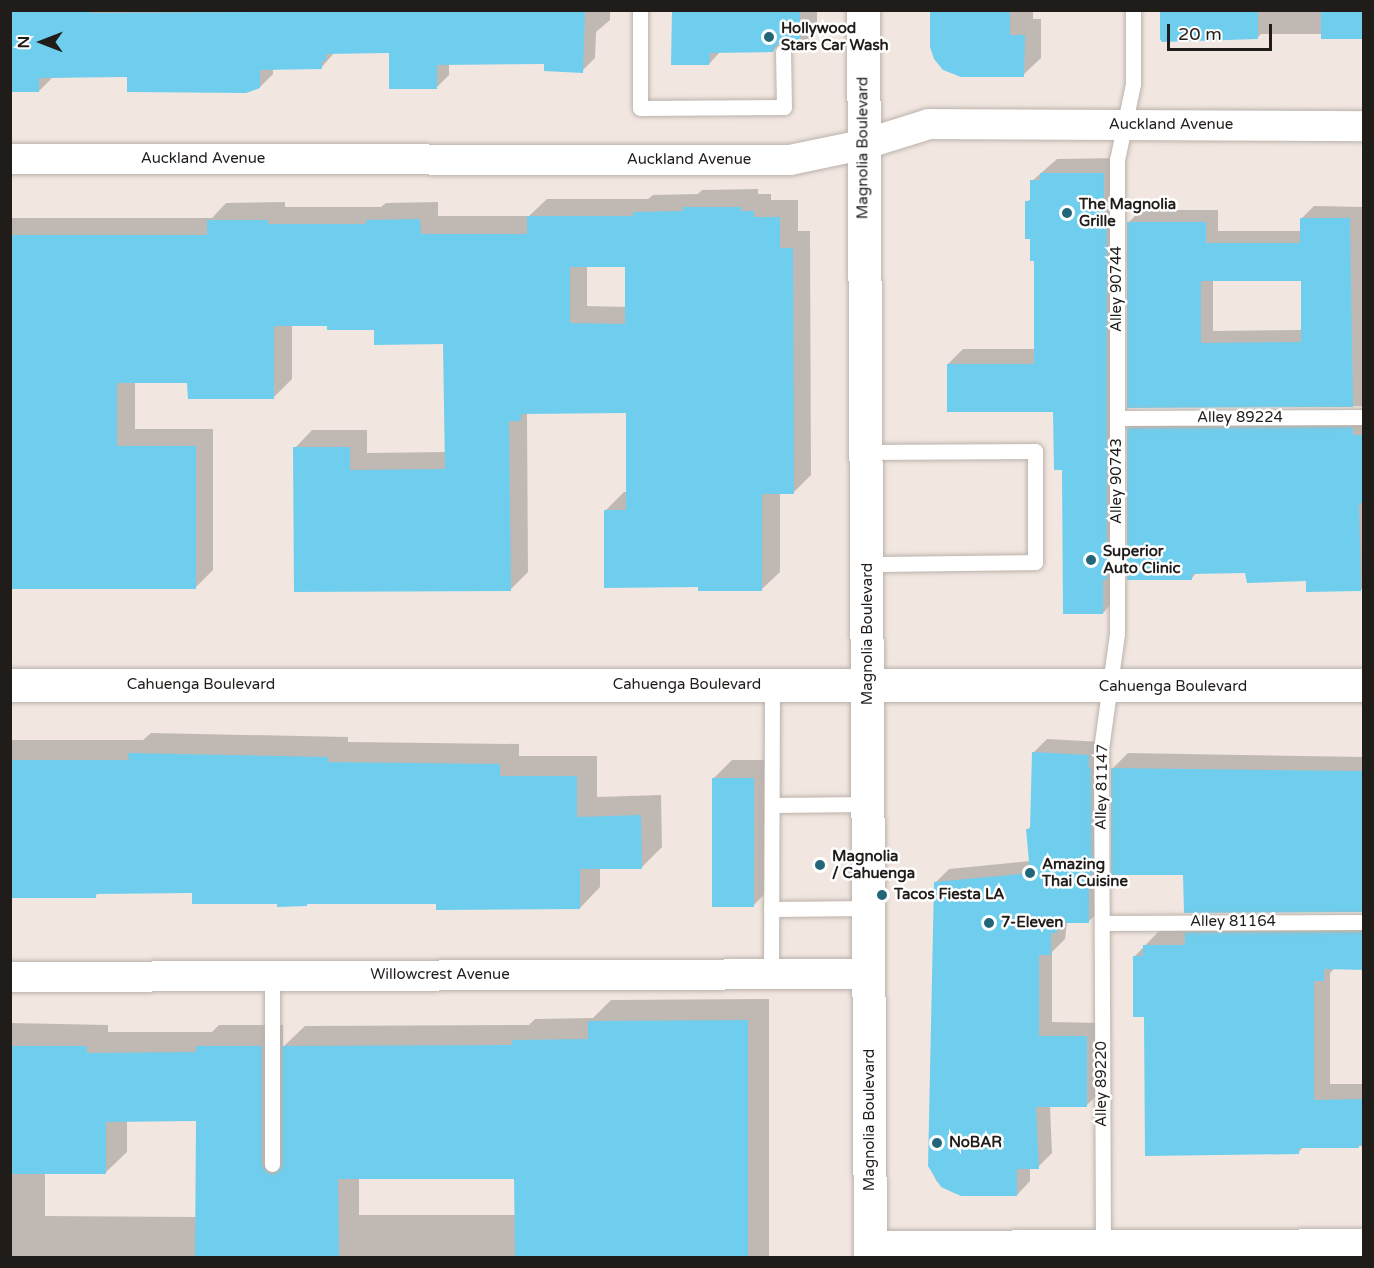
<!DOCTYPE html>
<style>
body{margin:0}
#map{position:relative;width:1374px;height:1268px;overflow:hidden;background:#f1e7e0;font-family:"Varela Round",sans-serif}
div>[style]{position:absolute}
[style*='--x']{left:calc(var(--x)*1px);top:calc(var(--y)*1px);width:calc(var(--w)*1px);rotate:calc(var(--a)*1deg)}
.shadow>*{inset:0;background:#0003}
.building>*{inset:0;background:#6fceed;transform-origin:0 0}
.roads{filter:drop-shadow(0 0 2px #bab1aa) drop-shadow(0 0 2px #bab1aa)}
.lane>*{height:15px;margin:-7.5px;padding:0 7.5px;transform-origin:7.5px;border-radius:7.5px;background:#fff}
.street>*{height:30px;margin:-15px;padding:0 15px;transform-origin:15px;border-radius:15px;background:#fff}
.secondary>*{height:33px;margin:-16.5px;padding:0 16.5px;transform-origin:16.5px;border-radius:16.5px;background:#fff}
.dots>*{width:16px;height:16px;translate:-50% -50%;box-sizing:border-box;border:3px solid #fff;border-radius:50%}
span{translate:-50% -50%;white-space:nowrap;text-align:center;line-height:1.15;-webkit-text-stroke:5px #fff;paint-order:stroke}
.poi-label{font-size:15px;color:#201c1a;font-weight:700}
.left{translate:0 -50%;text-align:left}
.street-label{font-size:15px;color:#201c1a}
.frame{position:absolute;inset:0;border:12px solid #201c1a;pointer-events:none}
.north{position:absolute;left:12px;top:12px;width:60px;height:60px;-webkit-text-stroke:4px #fff;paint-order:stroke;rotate:270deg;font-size:16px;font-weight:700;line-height:24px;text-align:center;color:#201c1a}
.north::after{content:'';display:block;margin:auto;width:21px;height:27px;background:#201c1a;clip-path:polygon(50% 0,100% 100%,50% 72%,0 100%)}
.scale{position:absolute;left:1167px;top:24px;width:105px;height:27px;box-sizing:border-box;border:3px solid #201c1a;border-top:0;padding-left:8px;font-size:18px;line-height:21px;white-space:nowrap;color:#201c1a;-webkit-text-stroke:4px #fff;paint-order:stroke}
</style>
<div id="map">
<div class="shadow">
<i style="clip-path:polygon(10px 10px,610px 10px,610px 20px,596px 32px,595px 58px,582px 71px,546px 62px,449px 64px,449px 75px,436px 88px,390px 51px,334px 53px,321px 68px,273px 69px,273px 74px,260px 87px,128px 75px,52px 78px,39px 91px)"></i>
<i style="clip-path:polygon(673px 10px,817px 10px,817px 33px,799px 51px,782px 41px,773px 51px,721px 51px,709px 64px)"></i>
<i style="clip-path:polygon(932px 10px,1033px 10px,1033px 19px,1041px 19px,1041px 58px,1023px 75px)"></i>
<i style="clip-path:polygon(1161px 10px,1364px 10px,1323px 34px,1261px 34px,1258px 37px,1234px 37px,1231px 40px,1163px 40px)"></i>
<i style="clip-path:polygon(1119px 158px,1118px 597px,1103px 613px,1064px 469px,1055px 411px,948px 364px,963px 349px,1035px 349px,1035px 259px,1027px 202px,1032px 197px,1032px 181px,1057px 159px)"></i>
<i style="clip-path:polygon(evenodd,758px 189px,758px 194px,771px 194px,771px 200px,798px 200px,798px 231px,810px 231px,811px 475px,793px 493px,780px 493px,780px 572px,762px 589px,699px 586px,606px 510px,624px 492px,627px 492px,627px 411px,527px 413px,528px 572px,510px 590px,295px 448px,312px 430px,367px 430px,367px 453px,446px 452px,444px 342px,376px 329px,329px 324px,292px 324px,292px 379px,274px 397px,189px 382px,135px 382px,135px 429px,213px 429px,213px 570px,195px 588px,10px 589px,10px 218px,212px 218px,226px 203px,285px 202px,285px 207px,381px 207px,386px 203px,438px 202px,438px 216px,529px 216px,547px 199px,648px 199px,653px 195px,698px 194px,702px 190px,758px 189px,587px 266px,627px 266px,627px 307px,587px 306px,587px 266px)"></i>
<i style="clip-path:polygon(evenodd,1314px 206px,1364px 207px,1364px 406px,1128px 407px,1128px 223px,1141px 210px,1218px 210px,1218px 231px,1302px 231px,1302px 218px,1314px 206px,1213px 279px,1302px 279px,1302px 330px,1213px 331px,1213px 279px)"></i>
<i style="clip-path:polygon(1364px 415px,1364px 587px,1360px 590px,1246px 571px,1197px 572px,1192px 578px,1128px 428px,1141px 416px)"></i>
<i style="clip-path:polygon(151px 733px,348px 737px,348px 742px,519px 744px,519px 756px,597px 756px,597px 797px,661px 795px,662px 847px,641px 868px,600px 868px,600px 887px,580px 908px,438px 902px,278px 903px,194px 891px,100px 892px,95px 896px,10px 896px,10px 740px,143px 740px)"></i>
<i style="clip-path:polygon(1047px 739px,1103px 742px,1102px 908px,1088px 922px,1067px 922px,1065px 939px,1052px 952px,1052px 1022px,1101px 1023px,1101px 1091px,1087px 1105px,1050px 1106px,1052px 1153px,1038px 1167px,1030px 1167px,1030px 1181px,1017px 1195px,954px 1193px,937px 1182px,929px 1166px,935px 883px,949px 869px,1030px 861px,1028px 829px,1032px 825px,1033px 753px)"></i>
<i style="clip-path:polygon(1128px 753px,1364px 757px,1364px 909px,1361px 911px,1185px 874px,1112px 769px)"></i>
<i style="clip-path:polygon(732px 760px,771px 760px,771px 887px,753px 906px,714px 778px)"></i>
<i style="clip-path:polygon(1364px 916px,1364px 968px,1335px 968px,1330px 973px,1330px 1084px,1364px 1084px,1364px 1146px,1304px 1146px,1298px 1153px,1146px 1016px,1134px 957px,1160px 930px)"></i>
<i style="clip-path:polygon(evenodd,769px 999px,769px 1258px,10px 1258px,10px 1023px,108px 1025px,108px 1032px,212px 1032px,219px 1025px,283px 1025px,283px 1047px,305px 1026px,529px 1025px,535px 1019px,593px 1018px,611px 1000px,769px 999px,197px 1120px,197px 1217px,45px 1216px,45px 1173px,105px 1173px,127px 1152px,127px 1121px,197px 1120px,769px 999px,359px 1177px,515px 1177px,515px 1215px,359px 1215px,359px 1177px)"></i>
</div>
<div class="building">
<i style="clip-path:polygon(10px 10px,91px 10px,91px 13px,585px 10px,583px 73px,544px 71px,544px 64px,437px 65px,437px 89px,389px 89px,389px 53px,326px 54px,326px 61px,322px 61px,322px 69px,260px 70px,260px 88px,246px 93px,127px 92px,127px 77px,39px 78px,39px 92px,10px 92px)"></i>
<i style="clip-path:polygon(672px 10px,800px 10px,800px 52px,793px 52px,788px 44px,782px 42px,775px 47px,773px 52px,710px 53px,709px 65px,671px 65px)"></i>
<i style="clip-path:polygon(930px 10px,1010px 10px,1010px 35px,1025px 35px,1024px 77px,961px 77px,943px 70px,934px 59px,930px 47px)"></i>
<i style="clip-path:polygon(1160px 10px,1258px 10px,1258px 39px,1162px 42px,1160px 39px)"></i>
<i style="left:1321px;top:10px;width:43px;height:29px"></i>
<i style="clip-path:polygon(1040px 173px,1104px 173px,1104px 222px,1107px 222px,1107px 580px,1103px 580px,1103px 614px,1063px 614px,1062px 470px,1054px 470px,1053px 412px,947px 412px,947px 364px,1034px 364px,1034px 261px,1030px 261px,1030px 239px,1025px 239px,1025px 201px,1030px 201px,1030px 180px,1040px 180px)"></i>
<i style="clip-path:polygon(evenodd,683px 207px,741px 207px,741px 211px,754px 211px,754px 217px,780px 217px,780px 248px,793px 248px,794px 494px,762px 494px,762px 591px,698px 591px,698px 587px,604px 588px,604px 510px,626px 510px,626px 413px,521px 414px,521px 421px,509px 421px,511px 591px,294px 592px,293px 447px,350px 447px,350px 470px,445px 469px,443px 344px,374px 345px,374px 330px,327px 330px,327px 326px,274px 326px,274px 399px,188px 399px,187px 383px,117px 383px,117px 446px,196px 446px,196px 589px,10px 589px,10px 235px,207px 235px,207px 220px,268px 220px,268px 224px,366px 224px,366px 220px,420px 219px,421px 234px,527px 234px,527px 216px,633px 216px,633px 212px,683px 211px,683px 207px,570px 267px,625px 267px,625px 324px,570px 323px,570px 267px)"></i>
<i style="clip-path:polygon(evenodd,1300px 218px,1350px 218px,1353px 407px,1127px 408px,1127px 222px,1206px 222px,1206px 243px,1300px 243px,1300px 218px,1201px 281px,1301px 281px,1301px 342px,1201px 343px,1201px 281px)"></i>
<i style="clip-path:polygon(1353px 427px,1353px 435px,1364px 435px,1364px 503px,1359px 503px,1361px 591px,1306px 592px,1306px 581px,1247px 583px,1245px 573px,1192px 574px,1192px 580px,1127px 580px,1127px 428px)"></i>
<i style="clip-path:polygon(1032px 752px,1089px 755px,1089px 768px,1091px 768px,1092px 875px,1089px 875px,1089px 923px,1057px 923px,1057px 933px,1051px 933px,1051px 955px,1039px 955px,1039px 1036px,1087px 1036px,1087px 1107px,1036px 1107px,1039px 1169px,1017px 1169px,1017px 1196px,961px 1196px,941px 1187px,928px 1166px,934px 882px,1030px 873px,1026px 829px,1030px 829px)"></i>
<i style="clip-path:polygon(128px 753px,328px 757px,328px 762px,500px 764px,500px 776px,577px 776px,577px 817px,641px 815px,642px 869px,580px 869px,580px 909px,436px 910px,436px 904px,307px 904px,307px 906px,277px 907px,277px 904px,192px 904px,192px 893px,96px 894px,96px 898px,10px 898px,10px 760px,129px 760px)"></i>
<i style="clip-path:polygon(1111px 768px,1362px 771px,1362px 912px,1184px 913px,1183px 875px,1111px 875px)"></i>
<i style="left:712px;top:778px;width:42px;height:129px"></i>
<i style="clip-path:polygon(1185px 932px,1362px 932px,1364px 970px,1324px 969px,1324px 981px,1314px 981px,1314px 1100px,1364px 1099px,1364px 1145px,1359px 1145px,1359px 1148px,1299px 1148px,1299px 1154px,1145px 1156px,1144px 1017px,1133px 1017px,1133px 956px,1143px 956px,1143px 945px,1185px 945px)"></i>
<i style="clip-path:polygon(748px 1020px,748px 1257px,515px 1257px,514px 1179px,338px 1179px,339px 1257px,195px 1257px,196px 1121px,106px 1122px,106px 1174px,10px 1174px,10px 1046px,87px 1046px,87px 1053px,196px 1052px,196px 1046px,262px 1046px,262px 1164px,267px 1172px,273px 1174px,280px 1169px,282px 1164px,282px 1046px,512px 1045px,512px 1040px,588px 1039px,588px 1021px)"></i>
</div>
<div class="roads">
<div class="lane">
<i style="--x:640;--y:10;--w:98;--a:90"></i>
<i style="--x:640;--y:108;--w:144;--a:-0.4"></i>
<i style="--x:784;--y:107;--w:55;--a:-91"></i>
<i style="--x:1117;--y:418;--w:247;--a:-0.2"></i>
<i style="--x:866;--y:452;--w:169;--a:-0.3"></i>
<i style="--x:1035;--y:451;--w:111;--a:90"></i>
<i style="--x:1035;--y:562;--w:168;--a:179.3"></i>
<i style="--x:772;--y:805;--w:96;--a:-0.6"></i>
<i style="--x:771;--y:909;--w:98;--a:-0.6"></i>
<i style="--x:1102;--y:923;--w:262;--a:-0.2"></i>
<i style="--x:771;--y:974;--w:288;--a:-89.8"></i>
<i style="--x:272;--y:976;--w:188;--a:90"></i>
<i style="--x:1103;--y:1249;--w:500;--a:-90.23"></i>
<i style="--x:1101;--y:749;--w:117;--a:-82.1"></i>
<i style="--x:1117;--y:633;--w:473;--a:-90"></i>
<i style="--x:1117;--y:160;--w:78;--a:-78.1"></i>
<i style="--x:1133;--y:84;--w:74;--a:-90"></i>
</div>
<div class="street">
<i style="--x:10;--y:159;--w:780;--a:0.07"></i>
<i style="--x:790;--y:160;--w:74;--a:-11.8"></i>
<i style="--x:862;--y:145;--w:70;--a:-17.4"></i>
<i style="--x:929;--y:124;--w:435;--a:0.3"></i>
<i style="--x:10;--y:977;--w:860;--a:-0.2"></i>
<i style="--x:870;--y:1246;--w:494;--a:-0.2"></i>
</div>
<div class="secondary">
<i style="--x:863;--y:10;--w:1248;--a:89.68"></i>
<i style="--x:10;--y:685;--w:1354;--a:0"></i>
</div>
</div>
<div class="dots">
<i style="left:769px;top:37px;background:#246679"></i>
<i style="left:1067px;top:213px;background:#246679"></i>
<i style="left:1091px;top:560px;background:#246679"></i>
<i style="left:820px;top:865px;background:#246679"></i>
<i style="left:1030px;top:873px;background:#246679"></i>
<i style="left:882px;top:895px;background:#246679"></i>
<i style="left:989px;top:923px;background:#246679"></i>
<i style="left:937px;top:1143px;background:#246679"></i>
</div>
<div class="poi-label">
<span class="left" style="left:781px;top:37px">Hollywood<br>Stars Car Wash</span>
<span class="left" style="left:1079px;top:213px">The Magnolia<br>Grille</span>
<span class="left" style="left:1103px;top:560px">Superior<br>Auto Clinic</span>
<span class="left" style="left:832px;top:865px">Magnolia<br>/ Cahuenga</span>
<span class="left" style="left:1042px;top:873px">Amazing<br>Thai Cuisine</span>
<span class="left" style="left:894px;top:895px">Tacos Fiesta LA</span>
<span class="left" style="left:1001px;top:923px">7-Eleven</span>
<span class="left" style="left:949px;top:1143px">NoBAR</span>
</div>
<div class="street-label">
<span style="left:1171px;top:125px">Auckland Avenue</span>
<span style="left:863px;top:148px;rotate:-90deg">Magnolia Boulevard</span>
<span style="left:203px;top:159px">Auckland Avenue</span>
<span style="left:689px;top:160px">Auckland Avenue</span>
<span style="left:1117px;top:289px;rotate:-90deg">Alley 90744</span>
<span style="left:1240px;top:418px">Alley 89224</span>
<span style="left:1117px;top:481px;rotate:-90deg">Alley 90743</span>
<span style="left:868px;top:634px;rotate:-90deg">Magnolia Boulevard</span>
<span style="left:201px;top:685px">Cahuenga Boulevard</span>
<span style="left:687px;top:685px">Cahuenga Boulevard</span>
<span style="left:1173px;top:687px">Cahuenga Boulevard</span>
<span style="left:1102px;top:787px;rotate:-89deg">Alley 81147</span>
<span style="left:1233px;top:922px">Alley 81164</span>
<span style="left:440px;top:975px">Willowcrest Avenue</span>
<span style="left:1102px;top:1084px;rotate:-90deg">Alley 89220</span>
<span style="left:870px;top:1120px;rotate:-90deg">Magnolia Boulevard</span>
</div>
<div class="frame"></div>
<div class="north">N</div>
<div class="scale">20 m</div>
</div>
